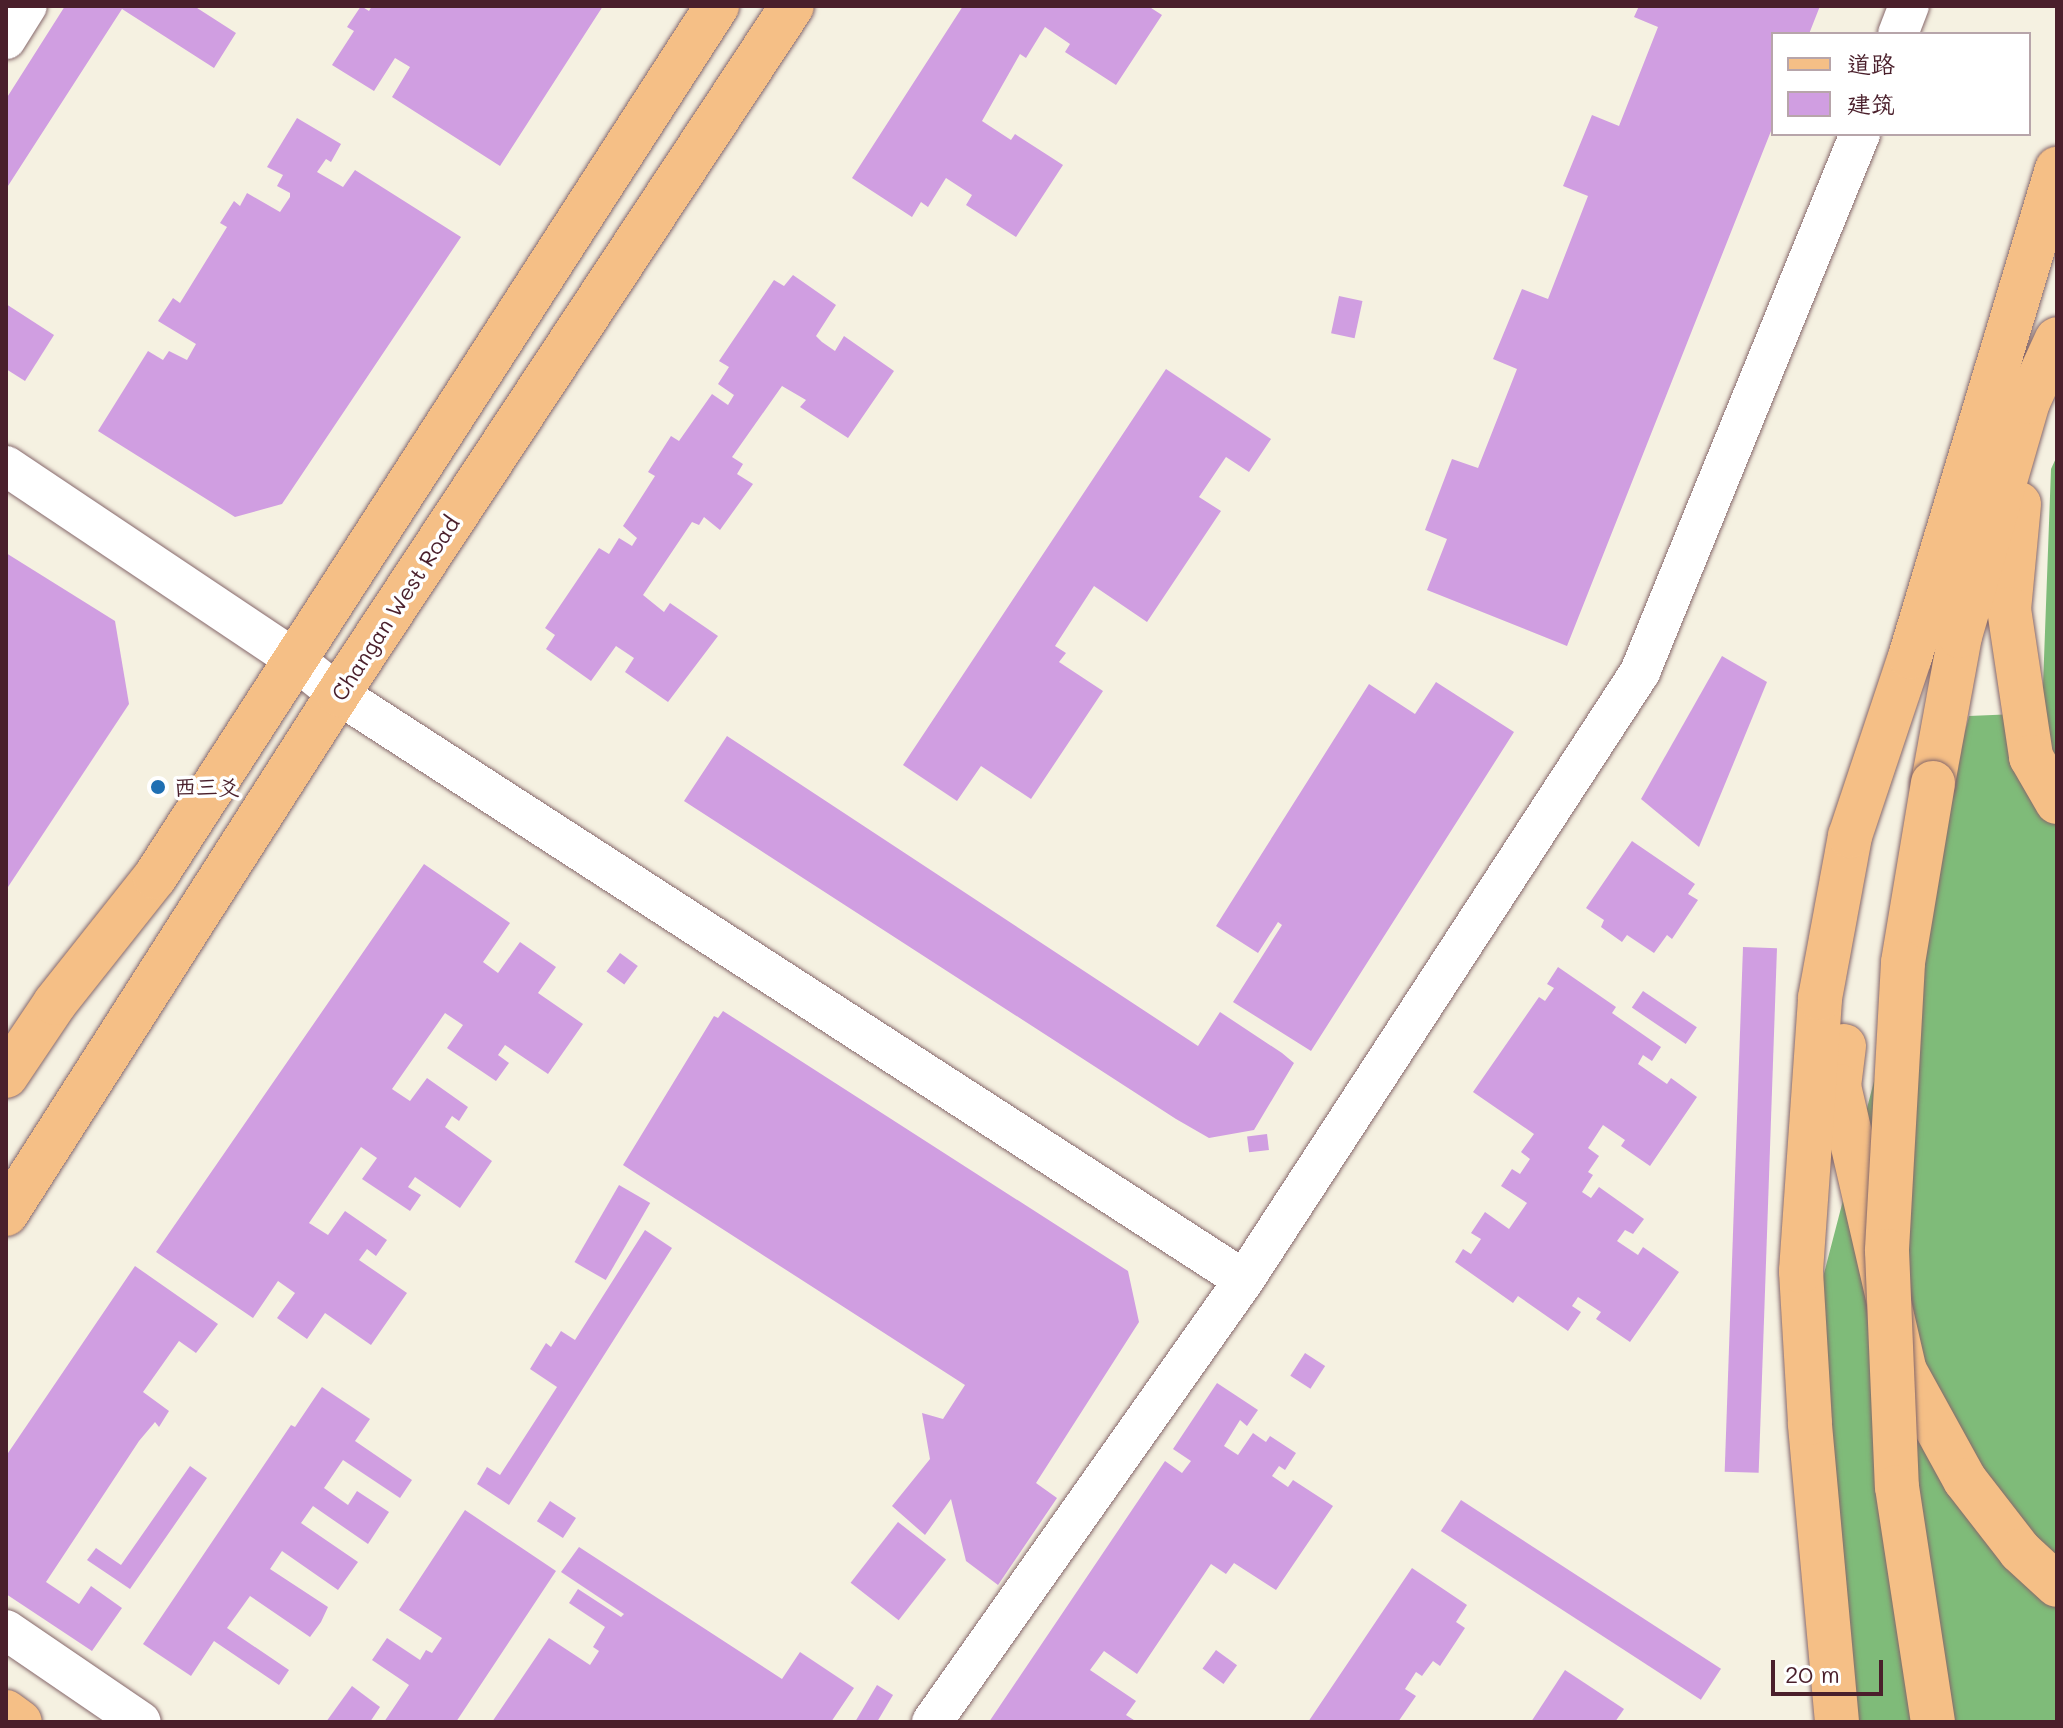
<!DOCTYPE html>
<meta charset="utf-8">
<style>
body{margin:0}
#map{position:relative;width:2063px;height:1728px;overflow:hidden;background:#f5f1e1;font-family:Mali,"LXGW WenKai TC",sans-serif}
div>[style]{position:absolute}
[style*='--x']{left:calc(var(--x)*1px);top:calc(var(--y)*1px);width:calc(var(--w)*1px);rotate:calc(var(--a)*1deg)}
.forest>*{inset:0;background:#7fbb79}
.building>*{inset:0;background:#d09ee1;transform-origin:0 0}
.roads{filter:drop-shadow(0 0 2px #86686b) drop-shadow(0 0 2px #86686b)}
.minor>*{height:40px;margin:-20px;padding:0 20px;transform-origin:20px;border-radius:20px;background:#fff}
.major>*{height:44px;margin:-22px;padding:0 22px;transform-origin:22px;border-radius:22px;background:#f5bf86}
.highway>*{height:44px;margin:-22px;padding:0 22px;transform-origin:22px;border-radius:22px;background:#f5bf86}
.bridges{filter:drop-shadow(0 0 2px #86686b) drop-shadow(0 0 2px #86686b)}
.highway-bridge>*{height:44px;margin:-22px;padding:0 22px;transform-origin:22px;border-radius:22px;background:#f5bf86}
.dots>*{width:22px;height:22px;translate:-50% -50%;box-sizing:border-box;border:4px solid #fff;border-radius:50%}
span{translate:-50% -50%;white-space:nowrap;text-align:center;line-height:1.15;-webkit-text-stroke:7px #fff;paint-order:stroke}
.street-label{font-size:22px;color:#4a1f2b}
.poi-label{font-size:22px;color:#4a1f2b}
.left{translate:0 -50%;text-align:left}
.frame{position:absolute;inset:0;border:8px solid #4a1f2b;pointer-events:none}
.legend{position:absolute;left:1771px;top:32px;width:260px;height:104px;box-sizing:border-box;background:#fff;border:2px solid #b7a5aa;margin:0;padding:10px 14px;list-style:none;font-size:24px;color:#4a1f2b}
.legend li{display:flex;align-items:center;gap:16px;height:40px}
.legend b{width:40px;border:2px solid #b7a5aa}
.scale{position:absolute;left:1771px;top:1660px;width:112px;height:36px;box-sizing:border-box;border:4px solid #4a1f2b;border-top:0;padding-left:10px;font-size:24px;line-height:28px;white-space:nowrap;color:#4a1f2b;-webkit-text-stroke:6px #fff;paint-order:stroke}
</style>
<div id="map">
<div class="forest">
<i style="clip-path:polygon(2057px 456px,2057px 1722px,1852px 1722px,1821px 1285px,1969px 716px,2042px 713px,2051px 469px)"></i>
</div>
<div class="building">
<i style="clip-path:polygon(65px 6px,194px 6px,236px 33px,214px 68px,122px 9px,6px 189px,6px 99px)"></i>
<i style="clip-path:polygon(361px 6px,369px 11px,372px 6px,603px 6px,500px 166px,392px 97px,410px 67px,395px 58px,374px 91px,332px 65px,354px 31px,347px 27px)"></i>
<i style="clip-path:polygon(963px 6px,1148px 6px,1162px 15px,1116px 85px,1065px 52px,1070px 44px,1045px 27px,1026px 58px,1020px 54px,982px 121px,1011px 140px,1015px 134px,1063px 165px,1016px 237px,966px 205px,972px 195px,946px 178px,928px 207px,921px 202px,912px 217px,852px 178px)"></i>
<i style="clip-path:polygon(1639px 6px,1820px 6px,1809px 34px,1773px 34px,1773px 126px,1567px 646px,1427px 590px,1447px 539px,1425px 530px,1452px 459px,1478px 468px,1517px 369px,1493px 359px,1522px 289px,1548px 299px,1588px 196px,1563px 186px,1592px 115px,1619px 126px,1658px 27px,1634px 17px)"></i>
<i style="clip-path:polygon(297px 118px,341px 144px,331px 162px,326px 159px,317px 172px,343px 187px,355px 170px,461px 237px,282px 504px,235px 517px,98px 431px,148px 351px,163px 360px,169px 351px,187px 360px,196px 344px,158px 321px,173px 298px,180px 303px,227px 227px,220px 223px,234px 201px,240px 206px,247px 193px,280px 212px,290px 197px,290px 193px,277px 186px,283px 175px,267px 167px)"></i>
<i style="clip-path:polygon(793px 275px,836px 305px,816px 336px,822px 342px,835px 351px,844px 336px,894px 371px,848px 438px,800px 407px,806px 400px,782px 386px,732px 457px,743px 464px,737px 474px,753px 484px,720px 530px,704px 517px,699px 525px,692px 522px,643px 595px,664px 612px,670px 603px,718px 636px,668px 702px,625px 672px,634px 658px,616px 646px,591px 681px,546px 649px,555px 635px,545px 628px,599px 548px,609px 554px,619px 538px,632px 546px,637px 538px,623px 526px,655px 476px,648px 472px,671px 436px,679px 441px,712px 394px,728px 405px,734px 395px,718px 384px,729px 367px,719px 361px,774px 280px,784px 286px)"></i>
<i style="left:1339px;top:296px;width:24px;height:38px;rotate:12deg"></i>
<i style="clip-path:polygon(6px 304px,54px 335px,25px 381px,6px 369px)"></i>
<i style="clip-path:polygon(1166px 369px,1271px 439px,1249px 472px,1226px 457px,1199px 497px,1221px 511px,1147px 622px,1094px 586px,1055px 646px,1066px 653px,1059px 662px,1103px 691px,1031px 799px,981px 766px,957px 801px,903px 765px)"></i>
<i style="clip-path:polygon(6px 553px,115px 621px,129px 704px,6px 890px)"></i>
<i style="clip-path:polygon(1722px 656px,1767px 682px,1699px 847px,1641px 799px)"></i>
<i style="clip-path:polygon(1436px 682px,1514px 732px,1311px 1051px,1233px 1002px,1282px 925px,1278px 922px,1258px 953px,1216px 926px,1369px 684px,1415px 714px)"></i>
<i style="clip-path:polygon(727px 736px,1198px 1046px,1220px 1012px,1282px 1053px,1294px 1063px,1254px 1130px,1209px 1138px,1176px 1119px,684px 801px)"></i>
<i style="clip-path:polygon(1632px 841px,1695px 884px,1688px 894px,1698px 900px,1672px 939px,1667px 935px,1654px 953px,1627px 935px,1622px 942px,1601px 927px,1604px 920px,1586px 908px)"></i>
<i style="clip-path:polygon(424px 864px,510px 923px,483px 962px,498px 973px,520px 942px,556px 967px,538px 993px,583px 1024px,548px 1074px,505px 1045px,498px 1055px,509px 1063px,496px 1081px,447px 1048px,463px 1025px,445px 1013px,392px 1089px,410px 1101px,427px 1078px,468px 1107px,459px 1121px,452px 1116px,445px 1127px,492px 1161px,460px 1208px,415px 1177px,408px 1187px,421px 1195px,410px 1211px,362px 1179px,377px 1158px,361px 1147px,309px 1223px,328px 1235px,345px 1211px,387px 1240px,376px 1256px,367px 1249px,359px 1260px,407px 1293px,371px 1345px,325px 1313px,307px 1339px,277px 1318px,295px 1293px,278px 1281px,253px 1318px,156px 1252px)"></i>
<i style="left:1743px;top:947px;width:34px;height:525px;rotate:2deg"></i>
<i style="left:620px;top:953px;width:22px;height:23px;rotate:36deg"></i>
<i style="clip-path:polygon(1558px 967px,1616px 1007px,1612px 1013px,1661px 1047px,1652px 1061px,1643px 1055px,1638px 1064px,1667px 1084px,1671px 1078px,1697px 1097px,1650px 1166px,1621px 1146px,1625px 1140px,1603px 1125px,1588px 1148px,1599px 1156px,1588px 1172px,1593px 1175px,1582px 1192px,1591px 1198px,1599px 1187px,1644px 1219px,1633px 1234px,1625px 1230px,1617px 1241px,1638px 1255px,1643px 1247px,1679px 1272px,1630px 1342px,1596px 1319px,1601px 1312px,1578px 1297px,1572px 1306px,1581px 1312px,1568px 1331px,1518px 1296px,1513px 1303px,1455px 1262px,1463px 1249px,1471px 1254px,1481px 1239px,1471px 1233px,1485px 1212px,1509px 1229px,1527px 1203px,1501px 1186px,1512px 1169px,1520px 1174px,1530px 1159px,1521px 1152px,1534px 1134px,1473px 1092px,1539px 997px,1545px 1001px,1554px 988px,1547px 984px)"></i>
<i style="left:1643px;top:991px;width:65px;height:20px;rotate:34deg"></i>
<i style="clip-path:polygon(723px 1011px,1128px 1271px,1139px 1322px,1036px 1483px,1057px 1498px,998px 1585px,966px 1561px,951px 1499px,925px 1535px,892px 1506px,930px 1459px,922px 1413px,943px 1419px,965px 1385px,623px 1165px,714px 1016px,718px 1018px)"></i>
<i style="left:1267px;top:1134px;width:16px;height:20px;rotate:83deg"></i>
<i style="left:619px;top:1185px;width:36px;height:89px;rotate:30deg"></i>
<i style="clip-path:polygon(645px 1230px,672px 1248px,509px 1505px,477px 1484px,487px 1467px,500px 1475px,557px 1387px,530px 1369px,546px 1343px,551px 1347px,561px 1331px,575px 1340px)"></i>
<i style="clip-path:polygon(135px 1266px,218px 1324px,196px 1353px,179px 1341px,143px 1392px,169px 1411px,159px 1427px,155px 1422px,139px 1441px,46px 1582px,79px 1604px,91px 1586px,122px 1608px,92px 1651px,6px 1594px,6px 1456px)"></i>
<i style="left:1305px;top:1353px;width:24px;height:27px;rotate:33deg"></i>
<i style="clip-path:polygon(1217px 1383px,1258px 1410px,1247px 1426px,1240px 1420px,1224px 1446px,1238px 1455px,1253px 1433px,1266px 1442px,1270px 1436px,1296px 1453px,1285px 1470px,1279px 1466px,1272px 1476px,1288px 1487px,1293px 1480px,1333px 1506px,1276px 1590px,1234px 1563px,1226px 1574px,1211px 1564px,1137px 1674px,1104px 1651px,1090px 1670px,1136px 1701px,1126px 1715px,1137px 1722px,989px 1722px,1165px 1461px,1182px 1473px,1191px 1461px,1173px 1449px)"></i>
<i style="clip-path:polygon(322px 1387px,370px 1419px,355px 1441px,412px 1480px,400px 1498px,343px 1460px,324px 1488px,348px 1505px,357px 1491px,389px 1512px,368px 1544px,313px 1506px,301px 1523px,358px 1562px,338px 1590px,282px 1551px,270px 1569px,328px 1607px,321px 1622px,310px 1637px,250px 1596px,227px 1628px,289px 1670px,279px 1685px,214px 1641px,191px 1676px,143px 1644px,291px 1425px,295px 1427px)"></i>
<i style="clip-path:polygon(190px 1466px,207px 1478px,130px 1589px,87px 1560px,96px 1548px,121px 1565px)"></i>
<i style="left:1461px;top:1500px;width:310px;height:37px;rotate:33deg"></i>
<i style="left:550px;top:1501px;width:31px;height:24px;rotate:33deg"></i>
<i style="clip-path:polygon(465px 1510px,556px 1571px,456px 1722px,384px 1722px,409px 1685px,372px 1660px,387px 1638px,420px 1660px,426px 1650px,432px 1653px,442px 1638px,399px 1610px)"></i>
<i style="left:898px;top:1522px;width:61px;height:77px;rotate:38deg"></i>
<i style="clip-path:polygon(579px 1547px,782px 1679px,800px 1652px,854px 1688px,831px 1722px,492px 1722px,549px 1638px,590px 1665px,599px 1651px,593px 1647px,605px 1627px,569px 1603px,578px 1589px,621px 1617px,624px 1614px,561px 1572px)"></i>
<i style="clip-path:polygon(1412px 1568px,1467px 1605px,1456px 1622px,1465px 1628px,1440px 1666px,1433px 1661px,1422px 1676px,1416px 1672px,1405px 1689px,1416px 1696px,1398px 1722px,1308px 1722px)"></i>
<i style="left:1216px;top:1650px;width:26px;height:23px;rotate:36deg"></i>
<i style="clip-path:polygon(1565px 1670px,1624px 1709px,1615px 1722px,1531px 1722px)"></i>
<i style="clip-path:polygon(877px 1685px,893px 1695px,877px 1722px,855px 1722px)"></i>
<i style="clip-path:polygon(352px 1686px,380px 1707px,370px 1722px,326px 1722px)"></i>
</div>
<div class="roads">
<div class="minor">
<i style="--x:1898;--y:34;--w:30;--a:-69"></i>
<i style="--x:6;--y:39;--w:39;--a:-58"></i>
<i style="--x:6;--y:466;--w:347;--a:33.8"></i>
<i style="--x:294;--y:659;--w:56;--a:38.5"></i>
<i style="--x:338;--y:694;--w:1079;--a:32.89"></i>
<i style="--x:6;--y:1630;--w:163;--a:34.3"></i>
<i style="--x:932;--y:1722;--w:541;--a:-54.78"></i>
<i style="--x:1244;--y:1280;--w:726;--a:-56.92"></i>
<i style="--x:1640;--y:672;--w:581;--a:-67.76"></i>
</div>
<div class="major">
<i style="--x:6;--y:1076;--w:88;--a:-56.1"></i>
<i style="--x:55;--y:1003;--w:161;--a:-51.6"></i>
<i style="--x:155;--y:877;--w:1037;--a:-57.17"></i>
<i style="--x:6;--y:1214;--w:617;--a:-57.44"></i>
<i style="--x:338;--y:694;--w:824;--a:-56.58"></i>
<i style="--x:6;--y:1712;--w:17;--a:36"></i>
</div>
<div class="highway">
<i style="--x:2019;--y:504;--w:105;--a:95.4"></i>
<i style="--x:2009;--y:609;--w:150;--a:81.5"></i>
<i style="--x:2031;--y:757;--w:52;--a:60"></i>
<i style="--x:1933;--y:783;--w:149;--a:-79.6"></i>
<i style="--x:1960;--y:636;--w:244;--a:-73.8"></i>
<i style="--x:2028;--y:402;--w:69;--a:-65.3"></i>
<i style="--x:1844;--y:1046;--w:40;--a:97.1"></i>
<i style="--x:1839;--y:1086;--w:293;--a:77"></i>
<i style="--x:1905;--y:1371;--w:124;--a:61.2"></i>
<i style="--x:1965;--y:1480;--w:90;--a:52.2"></i>
<i style="--x:2020;--y:1551;--w:50;--a:42.6"></i>
<i style="--x:1837;--y:1722;--w:300;--a:-95.2"></i>
<i style="--x:1810;--y:1423;--w:152;--a:-93.4"></i>
<i style="--x:1801;--y:1271;--w:274;--a:-86"></i>
<i style="--x:1820;--y:998;--w:165;--a:-79.5"></i>
<i style="--x:1850;--y:836;--w:189;--a:-71.5"></i>
<i style="--x:1910;--y:657;--w:510;--a:-73.24"></i>
</div>
</div>
<div class="bridges">
<div class="highway-bridge">
<i style="--x:1933;--y:783;--w:182;--a:99.5"></i>
<i style="--x:1903;--y:963;--w:288;--a:93.2"></i>
<i style="--x:1887;--y:1251;--w:236;--a:87.6"></i>
<i style="--x:1897;--y:1487;--w:238;--a:81.3"></i>
</div>
</div>
<div class="dots">
<i style="left:158px;top:787px;background:#1f6fb2"></i>
</div>
<div class="street-label">
<span style="left:395px;top:608px;rotate:-57deg">Changan West Road</span>
</div>
<div class="poi-label">
<span class="left" style="left:174px;top:787px">西三爻</span>
</div>
<div class="frame"></div>
<ul class="legend">
<li><b style="height:10px;background:#f5bf86"></b>道路</li>
<li><b style="height:22px;background:#d09ee1"></b>建筑</li>
</ul>
<div class="scale">20 m</div>
</div>
